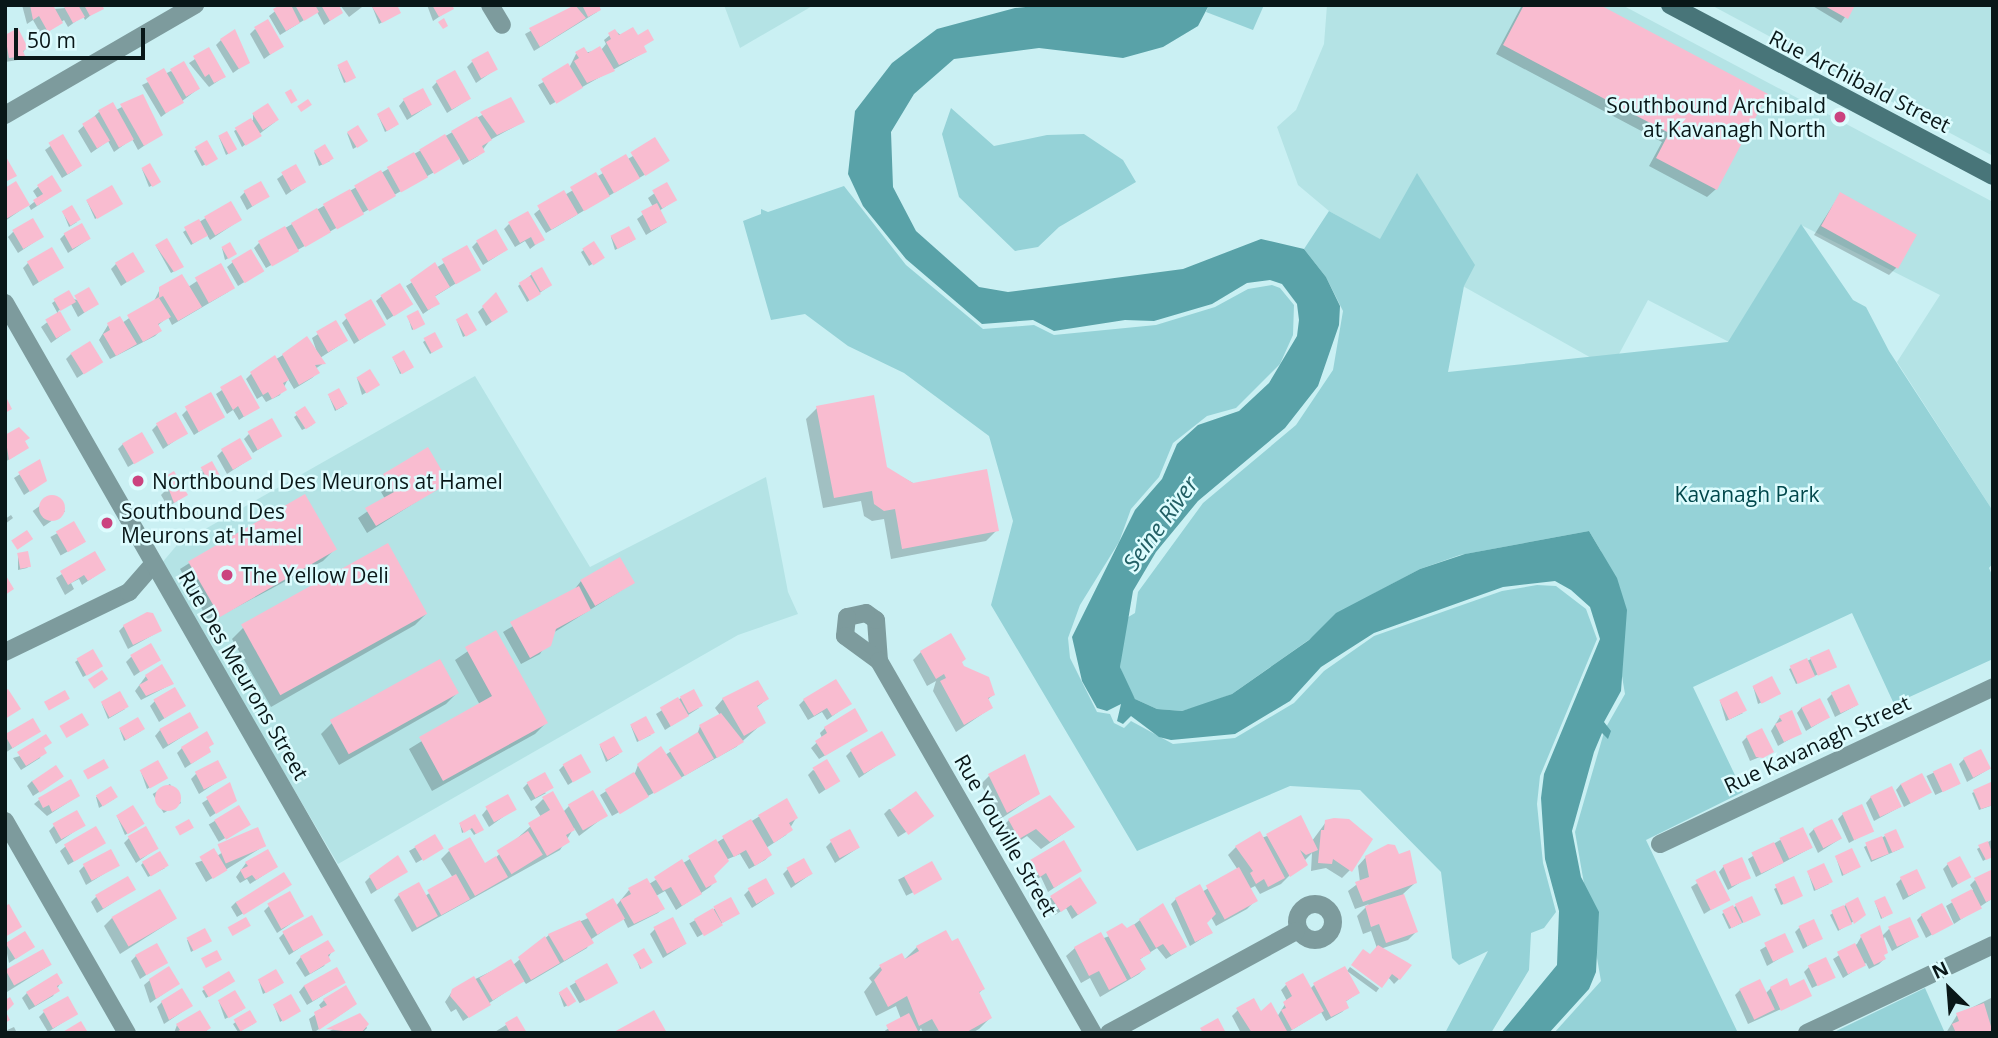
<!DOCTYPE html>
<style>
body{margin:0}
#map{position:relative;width:1998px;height:1038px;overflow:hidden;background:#caf0f3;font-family:"Open Sans",sans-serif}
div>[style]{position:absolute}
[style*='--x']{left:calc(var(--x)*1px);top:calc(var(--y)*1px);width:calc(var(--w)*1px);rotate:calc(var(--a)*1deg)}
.built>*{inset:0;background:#b4e3e5}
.green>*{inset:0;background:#95d2d7}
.water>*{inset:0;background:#59a2a8}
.shadow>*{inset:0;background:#0003;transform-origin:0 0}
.building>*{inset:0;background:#f9bcd0;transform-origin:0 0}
.round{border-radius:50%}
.minor>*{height:18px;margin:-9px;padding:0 9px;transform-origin:9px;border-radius:9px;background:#7d9b9d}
.minor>.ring{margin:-9px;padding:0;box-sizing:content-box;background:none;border:18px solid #7d9b9d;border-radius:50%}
.tertiary>*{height:18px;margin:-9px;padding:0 9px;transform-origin:9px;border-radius:9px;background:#7d9b9d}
.secondary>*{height:18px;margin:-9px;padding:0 9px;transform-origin:9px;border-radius:9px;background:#487579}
.dots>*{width:19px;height:19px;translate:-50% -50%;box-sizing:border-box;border:4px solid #ddfcfe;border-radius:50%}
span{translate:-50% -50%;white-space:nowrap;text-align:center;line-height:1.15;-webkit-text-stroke:5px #ddfcfe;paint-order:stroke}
.street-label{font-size:21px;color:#091718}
.poi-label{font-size:21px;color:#091718}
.right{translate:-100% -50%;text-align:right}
.left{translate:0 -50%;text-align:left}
.park-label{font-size:21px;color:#00474b}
.water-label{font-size:23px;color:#225f64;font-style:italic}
.frame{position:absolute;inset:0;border:7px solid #091718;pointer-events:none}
.north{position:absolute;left:1914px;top:954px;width:70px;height:70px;-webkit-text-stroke:5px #ddfcfe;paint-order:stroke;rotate:335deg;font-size:19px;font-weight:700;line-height:28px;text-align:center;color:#091718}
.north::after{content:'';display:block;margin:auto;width:24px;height:32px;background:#091718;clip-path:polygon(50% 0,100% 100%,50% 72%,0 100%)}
.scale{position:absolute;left:14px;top:28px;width:131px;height:32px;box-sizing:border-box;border:4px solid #091718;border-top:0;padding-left:9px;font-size:21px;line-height:24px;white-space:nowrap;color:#091718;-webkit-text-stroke:5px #ddfcfe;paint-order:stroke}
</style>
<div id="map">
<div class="built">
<i style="clip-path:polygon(724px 5px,814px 5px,740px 48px)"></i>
<i style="clip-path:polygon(1327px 5px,1622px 5px,1993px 202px,1993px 511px,1897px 362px,1940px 295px,1801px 225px,1729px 342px,1648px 300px,1611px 369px,1329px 211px,1298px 185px,1277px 127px,1296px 110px,1324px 44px)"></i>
<i style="clip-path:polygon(1711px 5px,1993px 5px,1993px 156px)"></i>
<i style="clip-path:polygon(475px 376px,590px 567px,766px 477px,788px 592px,798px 614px,738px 635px,338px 864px,161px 564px,177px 545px)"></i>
</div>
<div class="green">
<i style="clip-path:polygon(1209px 5px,1264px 5px,1253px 30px,1206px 12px)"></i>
<i style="clip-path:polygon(951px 108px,994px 146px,1047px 135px,1084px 134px,1123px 160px,1136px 182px,1059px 227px,1038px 247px,1015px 251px,959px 197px,942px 134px)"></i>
<i style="clip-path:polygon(1417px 173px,1475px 265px,1464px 286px,1448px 372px,1728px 342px,1801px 224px,1853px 300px,1866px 307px,1889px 351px,1993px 511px,1993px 563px,1989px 568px,1993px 577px,1993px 659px,1894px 704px,1852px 613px,1693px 687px,1743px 792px,1646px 840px,1738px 1033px,1554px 1033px,1601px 981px,1575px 832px,1605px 729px,1625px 694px,1601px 551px,1589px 531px,1460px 555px,1420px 569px,1375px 593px,1232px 694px,1206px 704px,1182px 711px,1157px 709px,1135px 699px,1125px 681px,1120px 667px,1125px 619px,1135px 613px,1138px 592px,1203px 503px,1296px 425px,1333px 370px,1343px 311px,1326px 277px,1304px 249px,1329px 211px,1380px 239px)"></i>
<i style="clip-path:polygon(844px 186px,906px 265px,983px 329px,1034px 325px,1054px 335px,1156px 325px,1215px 307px,1248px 289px,1272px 285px,1280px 288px,1294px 305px,1293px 335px,1280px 364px,1236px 408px,1207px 416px,1173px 443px,1159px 477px,1131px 509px,1119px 542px,1080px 605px,1068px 638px,1070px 658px,1097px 712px,1110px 714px,1114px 723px,1124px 728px,1131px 721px,1173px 744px,1235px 738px,1294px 703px,1324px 671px,1374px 636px,1502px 591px,1537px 585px,1556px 586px,1586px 609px,1597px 639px,1540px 776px,1537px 804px,1543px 863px,1556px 912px,1544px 928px,1531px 933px,1529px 970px,1491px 1033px,1445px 1033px,1488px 951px,1459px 965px,1452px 958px,1441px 872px,1360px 790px,1290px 786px,1137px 851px,991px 605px,1013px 521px,989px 436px,904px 373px,848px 346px,805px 314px,771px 320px,743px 221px,761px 214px,761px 209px,768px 212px)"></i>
<i style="clip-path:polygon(1925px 988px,1945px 1033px,1832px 1033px)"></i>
</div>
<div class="water">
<i style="clip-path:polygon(1045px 5px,1209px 5px,1198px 26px,1163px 47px,1123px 58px,1039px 48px,954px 59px,914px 94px,891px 132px,893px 187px,916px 231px,979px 287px,1008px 292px,1183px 269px,1261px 239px,1304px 249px,1326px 277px,1340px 306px,1339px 325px,1318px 386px,1285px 428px,1198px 501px,1156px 552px,1133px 591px,1120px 667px,1135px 699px,1157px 709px,1182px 711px,1232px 694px,1309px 640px,1336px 613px,1420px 569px,1465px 554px,1589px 531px,1617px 578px,1627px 610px,1621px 691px,1604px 722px,1611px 731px,1608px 739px,1602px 733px,1594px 752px,1572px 831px,1581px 877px,1599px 912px,1596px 972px,1589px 989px,1549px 1033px,1501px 1033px,1557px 965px,1559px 911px,1545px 859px,1541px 798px,1544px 774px,1600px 639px,1590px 607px,1571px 590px,1555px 581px,1503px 587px,1374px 633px,1321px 667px,1290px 701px,1235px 734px,1171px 740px,1159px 737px,1131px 716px,1123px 724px,1117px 721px,1121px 704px,1107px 711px,1097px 708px,1082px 681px,1072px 637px,1135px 510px,1162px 479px,1177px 444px,1198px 425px,1239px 411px,1269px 383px,1297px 336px,1299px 320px,1297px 304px,1282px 284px,1270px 280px,1247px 283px,1212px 304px,1154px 321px,1125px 320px,1054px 331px,1033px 320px,982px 324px,906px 259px,863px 206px,848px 174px,855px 111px,892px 63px,937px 29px,1015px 8px)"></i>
</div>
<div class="shadow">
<i style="clip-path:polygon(22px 5px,53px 9px,103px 5px,85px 20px,83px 16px,68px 27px,64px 20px,42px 36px,33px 20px,27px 24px)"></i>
<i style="clip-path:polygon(283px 5px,337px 5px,341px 13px,324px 25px,317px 12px,280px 35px,269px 16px)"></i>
<i style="clip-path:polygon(340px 5px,361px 5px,362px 7px,349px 17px)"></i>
<i style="clip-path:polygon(427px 5px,450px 5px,452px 8px,433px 21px)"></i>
<i style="clip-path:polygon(578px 5px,597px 5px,597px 12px,534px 51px,525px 34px)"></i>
<i style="clip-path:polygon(1522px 5px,1597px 5px,1716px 189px,1707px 197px,1649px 166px,1662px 142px,1496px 54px)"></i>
<i style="clip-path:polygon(1811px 5px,1853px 5px,1841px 23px)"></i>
<i style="clip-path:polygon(372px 6px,397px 14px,379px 24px)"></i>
<i style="clip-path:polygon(255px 29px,282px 46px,264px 59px,250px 34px)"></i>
<i style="clip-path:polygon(17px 31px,26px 48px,18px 60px,5px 62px,5px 37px)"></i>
<i style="clip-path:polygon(615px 31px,645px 52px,550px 105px,538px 85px,569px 68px,576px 54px,601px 50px,606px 44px,604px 40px)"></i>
<i style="clip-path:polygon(221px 40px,248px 62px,233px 73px,216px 45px)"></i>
<i style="clip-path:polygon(209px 50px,224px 77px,209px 87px,189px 63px)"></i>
<i style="clip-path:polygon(472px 62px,496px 69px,476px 83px,467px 67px)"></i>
<i style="clip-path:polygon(338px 67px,352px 79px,344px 83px)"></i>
<i style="clip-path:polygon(171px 71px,198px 89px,161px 117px,142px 85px)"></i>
<i style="clip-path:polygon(437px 82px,469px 99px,447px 113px,432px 87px)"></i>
<i style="clip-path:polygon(142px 97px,161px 134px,138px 150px,132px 139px,114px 152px,108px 141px,91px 153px,78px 131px,99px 112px,116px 110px)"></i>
<i style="clip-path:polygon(510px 99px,523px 122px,490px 140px,478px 156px,463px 165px,459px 158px,266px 268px,254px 248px,259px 243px)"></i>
<i style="clip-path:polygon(404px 100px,430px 105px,407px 120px,399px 106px)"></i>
<i style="clip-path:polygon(253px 114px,275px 122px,242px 147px,234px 131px,253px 120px)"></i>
<i style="clip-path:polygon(378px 115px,395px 126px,385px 132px)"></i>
<i style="clip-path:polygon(347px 133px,363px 143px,353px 149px)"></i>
<i style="clip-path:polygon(63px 137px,75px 170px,62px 178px,45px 150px)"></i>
<i style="clip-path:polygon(219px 137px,233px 151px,226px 155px)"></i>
<i style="clip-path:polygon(207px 142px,214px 160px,202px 166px,194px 151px)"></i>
<i style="clip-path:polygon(314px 152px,330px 161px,319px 166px)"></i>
<i style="clip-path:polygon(633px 156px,668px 161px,546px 233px,534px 214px,540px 209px)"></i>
<i style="clip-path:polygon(295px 166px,304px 182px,286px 195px,277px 179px)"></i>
<i style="clip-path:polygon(142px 169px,157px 183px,149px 187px)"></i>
<i style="clip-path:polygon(666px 185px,675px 200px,659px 211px,665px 223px,646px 235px,637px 219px,653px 207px,648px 198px)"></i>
<i style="clip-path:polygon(39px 186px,60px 191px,31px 210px,29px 206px,38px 199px,33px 191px)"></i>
<i style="clip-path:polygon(5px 190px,28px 205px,5px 221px)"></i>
<i style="clip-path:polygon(245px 192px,268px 196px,247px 210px,240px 197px)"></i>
<i style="clip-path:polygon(1840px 194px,1897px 267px,1889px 275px,1814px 235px)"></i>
<i style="clip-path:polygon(87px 201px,119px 205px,95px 219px)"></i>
<i style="clip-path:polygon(230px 203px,240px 220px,210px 240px,207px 235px,191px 245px,183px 232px)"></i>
<i style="clip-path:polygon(63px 212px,77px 222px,69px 227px)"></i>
<i style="clip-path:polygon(509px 224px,543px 239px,530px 249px,525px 241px,515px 247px,504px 229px)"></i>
<i style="clip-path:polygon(13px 232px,42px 237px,18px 253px,8px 237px)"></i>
<i style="clip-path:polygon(65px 234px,89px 239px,68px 253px,60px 239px)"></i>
<i style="clip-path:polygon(611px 237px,632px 241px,615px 250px)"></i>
<i style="clip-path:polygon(477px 242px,506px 250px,483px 265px,472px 247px)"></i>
<i style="clip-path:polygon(594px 243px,600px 259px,589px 266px,581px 252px)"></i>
<i style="clip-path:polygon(156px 246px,180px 268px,171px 273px)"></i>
<i style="clip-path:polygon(222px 248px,232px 256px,225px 260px)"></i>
<i style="clip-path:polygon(233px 262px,262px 271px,238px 286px,227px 267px)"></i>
<i style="clip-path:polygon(28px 263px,62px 267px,33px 286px,23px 268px)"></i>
<i style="clip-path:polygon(444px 263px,479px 269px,434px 297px,437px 304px,423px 314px,406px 286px)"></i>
<i style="clip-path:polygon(116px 264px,142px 272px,121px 286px,111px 269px)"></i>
<i style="clip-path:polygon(220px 266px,233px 287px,228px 292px,172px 325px,168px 317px,157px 326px,160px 331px,155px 336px,110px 359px,99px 340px,108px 325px,119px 318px,122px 323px,154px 301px,160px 289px,188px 287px)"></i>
<i style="clip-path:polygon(532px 274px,548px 287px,527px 302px,518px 286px)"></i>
<i style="clip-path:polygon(68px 292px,73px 299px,97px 304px,78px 317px,71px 304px,58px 311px,69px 330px,51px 343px,41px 327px,58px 314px,52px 303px)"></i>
<i style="clip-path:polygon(496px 295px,506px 312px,486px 326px,478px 312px)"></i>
<i style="clip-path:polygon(382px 296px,411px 304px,387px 320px,376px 301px)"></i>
<i style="clip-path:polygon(408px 317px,421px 325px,412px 330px)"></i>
<i style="clip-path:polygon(347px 318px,384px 324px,354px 344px,342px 323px)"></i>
<i style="clip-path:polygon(457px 321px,473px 332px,463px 337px)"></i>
<i style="clip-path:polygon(335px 323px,346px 341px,320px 358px,324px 363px,315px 369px,317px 373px,312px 378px,294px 389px,288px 379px,280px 395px,266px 402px,262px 396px,257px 399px,246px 379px,251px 374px,283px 355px,318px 355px,312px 338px)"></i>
<i style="clip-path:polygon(434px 334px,439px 348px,430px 354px,423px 342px)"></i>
<i style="clip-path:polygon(71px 354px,101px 362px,77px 378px,66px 359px)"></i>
<i style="clip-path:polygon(393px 358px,410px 369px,400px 374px)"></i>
<i style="clip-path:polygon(240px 378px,258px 407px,239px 420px,233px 410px,227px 414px,216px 394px)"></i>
<i style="clip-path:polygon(357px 378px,375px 387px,362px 395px)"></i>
<i style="clip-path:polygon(329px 396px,344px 406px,335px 411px)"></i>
<i style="clip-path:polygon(817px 408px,886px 468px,997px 530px,986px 541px,891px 559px,884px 519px,872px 521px,864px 516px,861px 501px,823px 508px,806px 419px)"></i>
<i style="clip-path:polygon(305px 409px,312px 425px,302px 430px,294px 417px)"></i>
<i style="clip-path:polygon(187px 410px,223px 416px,194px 435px,182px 415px)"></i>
<i style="clip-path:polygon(157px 425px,186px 433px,163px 449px,152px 430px)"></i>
<i style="clip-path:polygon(19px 429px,27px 448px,5px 462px,5px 437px)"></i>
<i style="clip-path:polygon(249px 434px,280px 436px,253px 453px,244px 439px)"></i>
<i style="clip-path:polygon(123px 444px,152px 452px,128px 467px,118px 449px)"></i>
<i style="clip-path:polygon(222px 451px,250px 459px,227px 474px,217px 456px)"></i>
<i style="clip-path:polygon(39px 462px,45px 481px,24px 495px,14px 478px)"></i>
<i style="clip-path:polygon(212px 463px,217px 478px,208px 484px,200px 471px)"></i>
<i style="clip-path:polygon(384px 475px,446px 483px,367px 533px,358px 518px,385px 499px,376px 483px)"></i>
<i style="clip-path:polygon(165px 479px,186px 495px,168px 507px,161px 495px,165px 491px,160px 484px)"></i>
<i style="left:54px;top:496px;width:19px;height:26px;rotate:55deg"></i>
<i style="clip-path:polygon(11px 515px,13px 518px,5px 524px,5px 519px)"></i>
<i style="left:74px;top:524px;width:21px;height:27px;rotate:61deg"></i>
<i style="clip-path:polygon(244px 529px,334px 550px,323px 561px,209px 622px,180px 569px)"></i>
<i style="clip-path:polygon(94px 553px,104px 570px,82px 585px,79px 579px,71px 583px,74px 589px,65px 595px,56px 578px)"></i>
<i style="clip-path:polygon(18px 555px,29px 566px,27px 568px,18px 570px)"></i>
<i style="clip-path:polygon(581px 581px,633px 583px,553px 633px,540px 654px,521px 664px,503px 632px,574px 590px)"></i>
<i style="clip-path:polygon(426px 614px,415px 625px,271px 707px,232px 639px,243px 628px)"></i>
<i style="clip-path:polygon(124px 626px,160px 631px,128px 649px,119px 631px)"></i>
<i style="clip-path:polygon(496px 632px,546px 723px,535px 734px,432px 791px,409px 749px,480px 705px,455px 660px)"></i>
<i style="clip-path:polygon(92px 651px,99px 668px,83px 677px,75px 662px)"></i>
<i style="clip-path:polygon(921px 652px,960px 663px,993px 695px,987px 700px,991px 708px,956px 732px,933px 691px,936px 681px,927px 686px,913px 660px)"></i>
<i style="clip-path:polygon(131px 657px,159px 659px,134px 676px,126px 662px)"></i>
<i style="clip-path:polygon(1811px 659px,1835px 667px,1796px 684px,1789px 669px)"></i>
<i style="clip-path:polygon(146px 676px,172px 684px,141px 700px,135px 691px)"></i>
<i style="clip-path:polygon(1753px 686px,1778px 694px,1758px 704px)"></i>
<i style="clip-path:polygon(457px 693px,446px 704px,339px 765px,321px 734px,332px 723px)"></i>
<i style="clip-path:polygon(1832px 694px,1857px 705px,1835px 717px,1827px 699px)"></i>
<i style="clip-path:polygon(681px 698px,699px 708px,665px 730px,656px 714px)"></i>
<i style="clip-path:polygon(723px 699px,767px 699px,756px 708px,764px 722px,736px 747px,612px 816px,600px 795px,635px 773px,638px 765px,665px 755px,697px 735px,700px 726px,720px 715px,715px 708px)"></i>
<i style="clip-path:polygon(804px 700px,849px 704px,827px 720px,822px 712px,808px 720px,799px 705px)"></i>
<i style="clip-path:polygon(155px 701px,184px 705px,159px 722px,150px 706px)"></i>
<i style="clip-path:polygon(1720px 701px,1743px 713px,1726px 721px)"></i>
<i style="clip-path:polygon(102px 704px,125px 709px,108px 719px)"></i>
<i style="clip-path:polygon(1802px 707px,1827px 718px,1806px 731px,1797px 713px)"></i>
<i style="clip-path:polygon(1780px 717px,1800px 733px,1778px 746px,1771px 731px)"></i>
<i style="clip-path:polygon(33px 721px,39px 731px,5px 753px,5px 737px)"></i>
<i style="clip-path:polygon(631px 726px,651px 735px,637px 742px)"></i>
<i style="clip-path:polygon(196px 728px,163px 749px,155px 736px,160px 730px)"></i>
<i style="clip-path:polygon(825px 728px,866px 731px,819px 759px,811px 748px,822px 738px,820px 733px)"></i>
<i style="clip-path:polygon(120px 730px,141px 731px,124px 741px)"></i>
<i style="clip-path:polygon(1747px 737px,1772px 752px,1750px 761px,1742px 742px)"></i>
<i style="clip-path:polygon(600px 746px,619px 754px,606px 762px)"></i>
<i style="clip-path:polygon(182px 748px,207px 748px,209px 752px,185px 768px,177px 753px)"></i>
<i style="clip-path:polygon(43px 749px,40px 758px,21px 770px,13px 758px)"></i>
<i style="clip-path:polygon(851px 751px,894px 754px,859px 778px,846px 756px)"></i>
<i style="clip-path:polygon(1964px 759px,1989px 769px,1967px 782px,1959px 764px)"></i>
<i style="clip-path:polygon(564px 765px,589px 771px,568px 785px,559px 770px)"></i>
<i style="left:1950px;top:765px;width:21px;height:26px;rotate:65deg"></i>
<i style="clip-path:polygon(813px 770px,838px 781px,819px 794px,808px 775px)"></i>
<i style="clip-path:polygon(141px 772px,164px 779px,147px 789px)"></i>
<i style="clip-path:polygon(196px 774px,225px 777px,199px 794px,191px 779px)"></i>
<i style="clip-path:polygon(990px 775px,1032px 781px,1039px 793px,999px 820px,981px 784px)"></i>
<i style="clip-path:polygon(62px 777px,33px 796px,27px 786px,32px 781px)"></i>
<i style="clip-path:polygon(528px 783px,546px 793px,531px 801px,523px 788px)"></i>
<i style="left:170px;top:784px;width:22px;height:20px;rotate:60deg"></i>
<i style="clip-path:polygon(1901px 784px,1929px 793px,1904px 807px,1896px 790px)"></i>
<i style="clip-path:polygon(230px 785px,235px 800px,210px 817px,202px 803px)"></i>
<i style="clip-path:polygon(1990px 785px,1993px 805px,1979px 810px,1972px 793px)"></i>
<i style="clip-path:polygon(78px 796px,47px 816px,34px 804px,39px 800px)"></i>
<i style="clip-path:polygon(96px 797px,114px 799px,99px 808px)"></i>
<i style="clip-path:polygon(1871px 797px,1900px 807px,1874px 821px,1866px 803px)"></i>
<i style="clip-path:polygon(543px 799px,563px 812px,569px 806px,600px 820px,579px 836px,574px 828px,560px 850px,412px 932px,394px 900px,399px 895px,425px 896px,453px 878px,441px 859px,449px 851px,484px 865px,494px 859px,541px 817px,535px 807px)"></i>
<i style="clip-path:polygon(786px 800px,796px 818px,786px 835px,766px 848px,770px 855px,765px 860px,749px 869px,740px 854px,728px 859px,712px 876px,715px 881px,710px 887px,676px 910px,665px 891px,656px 896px,663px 908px,658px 913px,628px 928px,623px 918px,590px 940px,587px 948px,526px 984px,523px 980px,463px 1021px,456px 1009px,451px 1012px,445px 1002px,453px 990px,510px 962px,513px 965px,549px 935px,616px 906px,629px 890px,649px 884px)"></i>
<i style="left:239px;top:807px;width:20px;height:35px;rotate:60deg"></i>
<i style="clip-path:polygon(487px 809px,514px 809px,489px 827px,482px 815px)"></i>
<i style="clip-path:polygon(889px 809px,931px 816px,898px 837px,884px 814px)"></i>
<i style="clip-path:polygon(1843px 814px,1872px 830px,1849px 843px,1838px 819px)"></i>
<i style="clip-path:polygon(117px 816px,140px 826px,125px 835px)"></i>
<i style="clip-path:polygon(1009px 820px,1073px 827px,1041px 849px,1027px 836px,1011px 846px,1001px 828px)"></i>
<i style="clip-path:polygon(1326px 822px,1350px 870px,1342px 878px,1326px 868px,1311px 871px,1312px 853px,1281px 884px,1260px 894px,1255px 886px,1249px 889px,1255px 901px,1247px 909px,1216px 926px,1211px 917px,1205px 922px,1211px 933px,1190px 946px,1171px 904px,1176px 899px,1202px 892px,1238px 870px,1228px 855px,1236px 847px,1267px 836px,1312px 841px)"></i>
<i style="clip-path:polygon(460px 824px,482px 830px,474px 835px,470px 829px,462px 833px)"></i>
<i style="clip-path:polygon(84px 825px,56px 844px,49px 831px,54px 826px)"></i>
<i style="clip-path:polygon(258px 829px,264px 846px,206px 882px,195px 863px,217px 856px)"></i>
<i style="clip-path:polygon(1814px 829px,1840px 839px,1818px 853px,1809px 834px)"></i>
<i style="left:435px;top:836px;width:14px;height:30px;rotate:60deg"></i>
<i style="clip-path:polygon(1885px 836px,1900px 849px,1871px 862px,1864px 847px)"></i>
<i style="clip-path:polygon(129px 838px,157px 848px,136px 863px,124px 843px)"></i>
<i style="clip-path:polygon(1993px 839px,1993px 855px,1983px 861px,1977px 849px)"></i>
<i style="clip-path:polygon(1780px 840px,1811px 848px,1756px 877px,1748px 859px)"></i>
<i style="clip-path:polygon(831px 842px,858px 848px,835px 863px,826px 847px)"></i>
<i style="clip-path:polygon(104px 843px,68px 865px,60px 851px,66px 846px)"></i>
<i style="clip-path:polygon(1366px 857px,1415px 883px,1403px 894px,1416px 932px,1408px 940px,1380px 949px,1399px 979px,1394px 984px,1370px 956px,1378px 951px,1371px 931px,1363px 934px,1357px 916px,1369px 904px,1355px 909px,1348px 891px,1360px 882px,1358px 866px)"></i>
<i style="clip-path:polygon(1836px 857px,1857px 868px,1842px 876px)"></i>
<i style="clip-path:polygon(146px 860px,165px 868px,148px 877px,141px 865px)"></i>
<i style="clip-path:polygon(1031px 861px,1079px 871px,1048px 892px,1041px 877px,1034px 880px,1026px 866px)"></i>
<i style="clip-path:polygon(246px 863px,276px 867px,250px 884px,247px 879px,240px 883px,236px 877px)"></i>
<i style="left:931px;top:863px;width:18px;height:37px;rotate:63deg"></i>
<i style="clip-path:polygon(1948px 864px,1968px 877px,1952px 888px,1943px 869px)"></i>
<i style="clip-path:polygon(118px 865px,86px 885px,79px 871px,84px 866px)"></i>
<i style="clip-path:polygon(1724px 866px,1749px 877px,1728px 890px,1719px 872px)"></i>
<i style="clip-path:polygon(788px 869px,811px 874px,791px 888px,783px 874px)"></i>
<i style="clip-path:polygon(406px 871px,371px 894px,365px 882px,370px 877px)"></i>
<i style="clip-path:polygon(1715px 872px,1728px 899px,1704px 914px,1691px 887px)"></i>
<i style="clip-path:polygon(1808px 872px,1829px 884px,1814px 891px)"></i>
<i style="clip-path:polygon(1793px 879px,1799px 897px,1781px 905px,1774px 889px)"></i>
<i style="clip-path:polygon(1901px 879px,1924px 888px,1903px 900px,1896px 884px)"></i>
<i style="clip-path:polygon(1975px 880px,1993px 898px,1954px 924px,1946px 906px,1973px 890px,1970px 885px)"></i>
<i style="clip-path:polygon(290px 885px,237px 917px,231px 907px,236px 902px)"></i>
<i style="clip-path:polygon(134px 889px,97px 913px,91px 902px,96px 897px)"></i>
<i style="clip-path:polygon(749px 890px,773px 894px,752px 908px,744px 895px)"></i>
<i style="clip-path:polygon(1052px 897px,1095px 903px,1072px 919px,1066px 908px,1055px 915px,1046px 902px)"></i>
<i style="left:730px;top:900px;width:16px;height:47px;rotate:60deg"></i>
<i style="clip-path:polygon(1875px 902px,1891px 913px,1881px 919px)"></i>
<i style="clip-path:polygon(1846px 905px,1864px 915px,1838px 931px,1830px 915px)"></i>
<i style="clip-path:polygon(269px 906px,302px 916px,277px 933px,264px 911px)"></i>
<i style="clip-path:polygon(1736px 906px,1757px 916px,1729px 929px,1722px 914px)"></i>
<i style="clip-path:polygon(1922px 915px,1950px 924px,1926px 938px,1917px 920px)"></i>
<i style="clip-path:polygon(112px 918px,175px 919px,120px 954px,104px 926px)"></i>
<i style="clip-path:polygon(1140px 920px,1185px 947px,1166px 959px,1157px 948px,1149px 953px,1139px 960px,1144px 969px,1139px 974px,1100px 997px,1090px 978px,1081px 983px,1066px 956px,1075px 948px,1127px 930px)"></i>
<i style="clip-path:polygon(1800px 927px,1821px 938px,1803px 949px,1795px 932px)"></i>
<i style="clip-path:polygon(655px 929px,685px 944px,663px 958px,650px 934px)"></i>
<i style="clip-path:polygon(1889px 929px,1917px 937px,1892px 951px,1885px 937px,1880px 942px,1884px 959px,1879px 964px,1869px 969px,1866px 963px,1843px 978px,1833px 959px,1857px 944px,1861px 937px,1883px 935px)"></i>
<i style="clip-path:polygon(24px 933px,33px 947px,9px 963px,5px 944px)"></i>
<i style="clip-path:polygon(284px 933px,321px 934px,289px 955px,279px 938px)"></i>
<i style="clip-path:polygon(1785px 935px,1792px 951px,1767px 966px,1760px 950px)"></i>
<i style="clip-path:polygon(187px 940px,207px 942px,191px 952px)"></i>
<i style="clip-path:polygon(917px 947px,983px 989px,978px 994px,990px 1018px,979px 1029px,972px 1033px,923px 1033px,921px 1028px,918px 1033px,882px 1033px,901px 1019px,896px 1006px,876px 1016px,864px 992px,872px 982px,869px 978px,880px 967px,904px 960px)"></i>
<i style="clip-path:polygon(42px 951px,50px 965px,7px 992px,5px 972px)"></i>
<i style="clip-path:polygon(332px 951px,324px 966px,305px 977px,296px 963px,301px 957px)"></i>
<i style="clip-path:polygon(635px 955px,648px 964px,640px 969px)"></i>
<i style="clip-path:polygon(136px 956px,166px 962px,140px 979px,131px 961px)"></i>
<i style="left:606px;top:965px;width:20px;height:42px;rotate:60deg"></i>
<i style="left:1350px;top:967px;width:36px;height:5px;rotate:36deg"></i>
<i style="clip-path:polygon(1809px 967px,1834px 977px,1812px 988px,1804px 972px)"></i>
<i style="clip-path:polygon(228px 974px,231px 983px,206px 998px,202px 991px)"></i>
<i style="clip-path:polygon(150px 980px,178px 984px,150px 1003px,144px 985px)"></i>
<i style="clip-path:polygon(259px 981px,279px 985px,263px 994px)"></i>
<i style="clip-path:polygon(61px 982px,53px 996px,29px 1010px,22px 998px,27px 993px)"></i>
<i style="clip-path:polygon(343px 983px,307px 1005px,299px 992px,304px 986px)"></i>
<i style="clip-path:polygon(1286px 985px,1310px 989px,1314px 985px,1358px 993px,1345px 1002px,1347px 1007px,1342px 1012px,1326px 1021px,1321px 1012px,1287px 1033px,1241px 1033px,1232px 1016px,1240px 1008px,1277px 1017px,1287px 1001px,1281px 990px)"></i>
<i style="clip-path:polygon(1771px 988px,1810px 996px,1748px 1024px,1735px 995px,1740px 990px,1765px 994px)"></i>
<i style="clip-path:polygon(559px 993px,572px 1003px,564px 1007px)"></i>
<i style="clip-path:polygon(1993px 997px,1993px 1033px,1946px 1033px,1957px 1015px)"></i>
<i style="clip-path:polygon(324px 1000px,349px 1009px,313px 1033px,309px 1019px,322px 1010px,319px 1005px)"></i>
<i style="clip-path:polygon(162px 1002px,191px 1006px,164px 1024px,157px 1007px)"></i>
<i style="clip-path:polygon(219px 1002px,242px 1010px,225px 1019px)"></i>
<i style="clip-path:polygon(274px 1005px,296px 1012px,280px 1022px)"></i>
<i style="clip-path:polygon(44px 1012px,76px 1014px,48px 1032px,39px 1017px)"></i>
<i style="clip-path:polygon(249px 1013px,253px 1024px,238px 1032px,233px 1024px)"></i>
<i style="clip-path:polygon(360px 1017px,367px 1028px,362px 1033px,325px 1033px)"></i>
<i style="clip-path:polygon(177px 1025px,209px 1028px,204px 1033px,174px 1033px)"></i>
<i style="clip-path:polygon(506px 1025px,525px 1033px,493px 1033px)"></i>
<i style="clip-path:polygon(14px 1027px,17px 1033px,5px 1033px,5px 1031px)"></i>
</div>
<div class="building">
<i style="clip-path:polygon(30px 5px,53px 5px,63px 23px,48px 32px,39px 16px,33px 20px)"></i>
<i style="clip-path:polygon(63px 5px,78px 5px,85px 17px,73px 23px)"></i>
<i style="clip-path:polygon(84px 5px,102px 5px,104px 9px,90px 16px)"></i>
<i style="clip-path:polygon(280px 5px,291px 5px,300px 23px,286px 31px,273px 9px)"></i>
<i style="clip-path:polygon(295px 5px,315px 5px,319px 12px,304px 21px)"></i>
<i style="clip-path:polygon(321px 5px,339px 5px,343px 13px,330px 21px)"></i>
<i style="clip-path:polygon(371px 5px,397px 5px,401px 13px,382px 23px)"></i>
<i style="clip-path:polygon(432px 5px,452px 5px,454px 9px,439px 17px)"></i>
<i style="clip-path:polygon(575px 5px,586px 18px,540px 47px,529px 28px)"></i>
<i style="clip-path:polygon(582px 5px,599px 5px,601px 10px,588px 17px)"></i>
<i style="clip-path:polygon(1524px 5px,1600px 5px,1768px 94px,1717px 190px,1656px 158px,1669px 133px,1503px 45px)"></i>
<i style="clip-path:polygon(1823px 5px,1855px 5px,1848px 19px)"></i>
<i style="clip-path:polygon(444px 18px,448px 26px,443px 29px,438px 22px)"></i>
<i style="left:268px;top:19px;width:32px;height:16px;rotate:60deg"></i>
<i style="clip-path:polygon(633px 27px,638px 35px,648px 29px,654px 40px,644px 46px,647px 52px,619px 65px,606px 42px,611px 39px,608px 33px,615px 29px,619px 35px)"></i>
<i style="clip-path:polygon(18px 28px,28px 48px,23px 51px,25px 56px,9px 58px,5px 35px)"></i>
<i style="clip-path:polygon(235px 29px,250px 63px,239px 69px,220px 39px)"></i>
<i style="clip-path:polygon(600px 46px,615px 71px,587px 83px,574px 61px,579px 58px,575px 52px,584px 47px,588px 53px)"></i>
<i style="clip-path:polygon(209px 47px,226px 77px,214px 83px,209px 74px,205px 77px,193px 56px)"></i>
<i style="left:488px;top:51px;width:21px;height:19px;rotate:62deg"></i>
<i style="left:347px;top:60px;width:20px;height:11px;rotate:63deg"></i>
<i style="left:184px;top:61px;width:32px;height:16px;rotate:60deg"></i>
<i style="left:568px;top:63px;width:29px;height:31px;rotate:59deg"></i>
<i style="left:164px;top:68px;width:40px;height:21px;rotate:60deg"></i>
<i style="left:455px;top:70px;width:33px;height:22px;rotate:61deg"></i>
<i style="left:423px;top:88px;width:19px;height:23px;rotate:62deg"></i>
<i style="left:291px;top:89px;width:13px;height:7px;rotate:61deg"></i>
<i style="clip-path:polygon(143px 94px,163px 135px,144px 146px,120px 104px)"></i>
<i style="clip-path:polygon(511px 97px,525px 122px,497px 135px,480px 112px)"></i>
<i style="left:308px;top:99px;width:7px;height:13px;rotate:56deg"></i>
<i style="left:113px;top:102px;width:43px;height:17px;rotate:61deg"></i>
<i style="left:268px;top:103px;width:20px;height:19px;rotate:57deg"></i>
<i style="left:389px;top:107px;width:20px;height:14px;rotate:60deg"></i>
<i style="left:95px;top:116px;width:29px;height:15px;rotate:59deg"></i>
<i style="clip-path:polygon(477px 116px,492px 140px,482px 146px,485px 152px,469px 161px,451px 131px)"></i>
<i style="left:251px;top:118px;width:21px;height:19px;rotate:59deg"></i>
<i style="left:358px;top:125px;width:19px;height:13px;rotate:58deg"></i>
<i style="left:227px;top:131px;width:21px;height:10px;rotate:61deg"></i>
<i style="left:63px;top:134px;width:37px;height:17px;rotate:59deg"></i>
<i style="left:445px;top:134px;width:29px;height:30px;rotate:59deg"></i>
<i style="left:655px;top:137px;width:28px;height:29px;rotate:58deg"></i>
<i style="left:207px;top:140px;width:22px;height:14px;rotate:60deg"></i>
<i style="left:325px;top:144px;width:17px;height:13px;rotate:59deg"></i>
<i style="left:414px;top:152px;width:29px;height:31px;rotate:61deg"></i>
<i style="left:626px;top:154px;width:28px;height:30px;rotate:60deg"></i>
<i style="clip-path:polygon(5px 155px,17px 176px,5px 182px)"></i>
<i style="left:150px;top:163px;width:22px;height:10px;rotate:60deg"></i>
<i style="left:296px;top:164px;width:21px;height:17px;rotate:61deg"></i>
<i style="left:381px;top:170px;width:30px;height:31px;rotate:60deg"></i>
<i style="left:596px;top:172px;width:28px;height:30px;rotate:60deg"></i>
<i style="clip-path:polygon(52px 175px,62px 191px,37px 206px,33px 200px,43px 194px,37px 185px)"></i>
<i style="clip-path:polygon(16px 181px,30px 205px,6px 219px,5px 188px)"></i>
<i style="left:261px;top:181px;width:18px;height:20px;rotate:61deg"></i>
<i style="left:667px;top:182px;width:21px;height:17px;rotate:61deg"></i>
<i style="left:112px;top:185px;width:22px;height:30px;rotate:60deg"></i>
<i style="left:350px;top:189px;width:29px;height:31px;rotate:61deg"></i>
<i style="left:564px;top:190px;width:28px;height:31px;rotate:60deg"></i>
<i style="left:1840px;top:192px;width:88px;height:39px;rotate:29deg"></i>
<i style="left:231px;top:201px;width:22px;height:31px;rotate:60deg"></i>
<i style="left:657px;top:203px;width:22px;height:18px;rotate:63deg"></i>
<i style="left:72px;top:205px;width:17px;height:12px;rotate:59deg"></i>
<i style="left:317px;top:208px;width:28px;height:30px;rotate:60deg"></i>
<i style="clip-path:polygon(528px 211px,545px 240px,535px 245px,531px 237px,520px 243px,508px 222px)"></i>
<i style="left:33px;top:218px;width:22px;height:24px;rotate:60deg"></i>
<i style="left:199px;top:219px;width:19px;height:17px;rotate:62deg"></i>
<i style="left:82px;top:223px;width:18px;height:21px;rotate:61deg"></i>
<i style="left:285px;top:226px;width:29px;height:31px;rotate:61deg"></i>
<i style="left:629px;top:226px;width:15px;height:21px;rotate:62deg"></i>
<i style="left:496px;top:229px;width:24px;height:23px;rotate:60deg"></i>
<i style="clip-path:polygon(167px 238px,184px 267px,174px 272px,155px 245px)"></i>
<i style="left:594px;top:241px;width:20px;height:14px;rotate:57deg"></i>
<i style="left:230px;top:242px;width:14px;height:10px;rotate:60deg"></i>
<i style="left:467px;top:245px;width:29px;height:29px;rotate:61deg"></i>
<i style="left:52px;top:247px;width:24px;height:29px;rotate:60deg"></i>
<i style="left:251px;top:249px;width:26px;height:23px;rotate:59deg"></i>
<i style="left:133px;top:252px;width:23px;height:21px;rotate:59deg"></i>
<i style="clip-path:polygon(435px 262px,450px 287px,435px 296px,440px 304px,428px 310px,410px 280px)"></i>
<i style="left:221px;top:263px;width:29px;height:30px;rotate:61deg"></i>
<i style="left:542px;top:267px;width:21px;height:13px;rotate:61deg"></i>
<i style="clip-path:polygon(182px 274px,202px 307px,178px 321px,163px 296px,159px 298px,171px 317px,158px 324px,162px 331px,143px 342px,127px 315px,159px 297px,159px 287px)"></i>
<i style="left:530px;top:276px;width:21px;height:13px;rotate:59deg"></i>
<i style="left:400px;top:283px;width:25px;height:23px;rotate:58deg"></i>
<i style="left:89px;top:287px;width:20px;height:17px;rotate:60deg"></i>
<i style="left:69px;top:290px;width:14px;height:18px;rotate:60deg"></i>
<i style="clip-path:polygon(496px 292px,508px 312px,492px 322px,482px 306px)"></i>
<i style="left:371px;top:299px;width:30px;height:31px;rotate:60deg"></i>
<i style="left:418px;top:310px;width:16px;height:13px;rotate:63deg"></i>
<i style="left:60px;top:311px;width:22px;height:17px;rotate:60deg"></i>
<i style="left:467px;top:313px;width:20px;height:13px;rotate:60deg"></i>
<i style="clip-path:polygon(120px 316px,137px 344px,116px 356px,103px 334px,110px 330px,107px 323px)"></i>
<i style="left:336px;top:320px;width:24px;height:23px;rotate:60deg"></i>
<i style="left:435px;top:332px;width:17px;height:13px;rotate:62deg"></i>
<i style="clip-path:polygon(307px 336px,326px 364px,315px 365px,320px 373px,299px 385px,282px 354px)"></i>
<i style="left:90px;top:341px;width:25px;height:23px;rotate:58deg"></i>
<i style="left:404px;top:350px;width:20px;height:14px;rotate:60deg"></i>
<i style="clip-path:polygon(275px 355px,289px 380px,283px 383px,287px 390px,272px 399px,268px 392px,263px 395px,250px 372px)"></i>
<i style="left:370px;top:369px;width:19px;height:16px;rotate:58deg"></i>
<i style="clip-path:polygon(241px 375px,260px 408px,244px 417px,238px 406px,233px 410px,220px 387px)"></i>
<i style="left:339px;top:388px;width:18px;height:13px;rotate:61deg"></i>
<i style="left:211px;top:392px;width:29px;height:30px;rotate:61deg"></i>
<i style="clip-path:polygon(5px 395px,12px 409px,5px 413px)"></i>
<i style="clip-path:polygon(874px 395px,887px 467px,913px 483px,987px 469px,999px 531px,902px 549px,895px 509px,884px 511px,874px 504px,872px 491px,834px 498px,816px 406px)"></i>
<i style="left:305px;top:406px;width:20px;height:12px;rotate:57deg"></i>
<i style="left:176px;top:412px;width:25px;height:23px;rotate:61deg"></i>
<i style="left:272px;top:418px;width:21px;height:28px;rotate:61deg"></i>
<i style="clip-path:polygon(19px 427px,30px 438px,25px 441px,29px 448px,9px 460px,5px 435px)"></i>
<i style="left:142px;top:432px;width:24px;height:23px;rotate:60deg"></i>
<i style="left:240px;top:438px;width:24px;height:22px;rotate:60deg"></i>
<i style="clip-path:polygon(428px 447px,449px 483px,376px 526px,365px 508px,394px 492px,383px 474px)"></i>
<i style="clip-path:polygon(40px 459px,47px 481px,30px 492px,18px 472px)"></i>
<i style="left:212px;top:461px;width:18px;height:13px;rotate:61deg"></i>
<i style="clip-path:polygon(174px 471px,188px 495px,174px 503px,164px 477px)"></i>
<i style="left:305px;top:494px;width:64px;height:135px;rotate:60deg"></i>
<i class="round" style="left:39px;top:495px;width:26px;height:26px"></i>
<i style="left:74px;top:521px;width:24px;height:21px;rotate:60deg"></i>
<i style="left:27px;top:530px;width:11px;height:19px;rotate:56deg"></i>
<i style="left:388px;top:543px;width:81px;height:168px;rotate:61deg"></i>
<i style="left:28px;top:551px;width:16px;height:11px;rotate:79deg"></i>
<i style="clip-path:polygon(95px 551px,106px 570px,88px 581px,84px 575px,68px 585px,60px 571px)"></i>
<i style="left:620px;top:557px;width:30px;height:46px;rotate:60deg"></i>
<i style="clip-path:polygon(5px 574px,14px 589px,5px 595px)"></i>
<i style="clip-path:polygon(579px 586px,591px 610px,556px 629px,551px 646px,530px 658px,510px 622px)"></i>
<i style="clip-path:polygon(147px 612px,153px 613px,162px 631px,133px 645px,123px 625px)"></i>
<i style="clip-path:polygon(496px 630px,548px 723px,443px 781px,419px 737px,492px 696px,465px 647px)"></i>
<i style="clip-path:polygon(951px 633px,966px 659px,962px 662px,964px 666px,989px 677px,995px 695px,988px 698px,993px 708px,964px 725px,940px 681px,946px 678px,944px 674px,936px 679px,920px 651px)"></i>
<i style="left:151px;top:643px;width:20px;height:24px;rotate:60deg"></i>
<i style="left:93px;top:649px;width:20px;height:19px;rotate:60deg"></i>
<i style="left:1829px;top:649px;width:20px;height:21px;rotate:66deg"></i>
<i style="left:1807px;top:658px;width:20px;height:19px;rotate:66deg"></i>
<i style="left:440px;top:659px;width:39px;height:126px;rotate:61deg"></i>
<i style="clip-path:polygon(162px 664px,174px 684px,146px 696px,139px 685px,148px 680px,145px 675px)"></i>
<i style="left:102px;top:670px;width:11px;height:17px;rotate:56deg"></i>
<i style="left:1772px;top:676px;width:20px;height:22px;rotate:63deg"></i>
<i style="clip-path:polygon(836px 679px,852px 704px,832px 716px,827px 708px,814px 716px,803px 699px)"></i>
<i style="clip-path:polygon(758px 680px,769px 699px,757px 706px,766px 723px,744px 736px,722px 698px)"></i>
<i style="left:1849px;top:684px;width:23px;height:20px;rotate:65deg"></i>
<i style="left:175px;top:687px;width:22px;height:25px;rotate:60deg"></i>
<i style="clip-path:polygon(8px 689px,21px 709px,5px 719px,5px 691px)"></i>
<i style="left:694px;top:689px;width:19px;height:16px;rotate:62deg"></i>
<i style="left:65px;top:690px;width:10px;height:24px;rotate:61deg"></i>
<i style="left:120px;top:691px;width:18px;height:22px;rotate:61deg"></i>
<i style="left:1737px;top:691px;width:22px;height:20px;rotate:63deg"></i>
<i style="left:678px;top:697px;width:22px;height:21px;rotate:60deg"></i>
<i style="left:1820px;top:698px;width:22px;height:21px;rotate:63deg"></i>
<i style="clip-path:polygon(855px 708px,868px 731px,825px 756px,815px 741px,827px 733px,824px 727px)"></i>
<i style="clip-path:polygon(1792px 710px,1802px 734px,1784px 742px,1775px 724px,1782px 721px,1779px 716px)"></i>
<i style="left:190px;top:712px;width:18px;height:35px;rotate:61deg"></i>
<i style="left:82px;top:713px;width:14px;height:26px;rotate:60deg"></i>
<i style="clip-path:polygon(721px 713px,744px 742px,717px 758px,699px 725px)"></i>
<i style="left:646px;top:716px;width:19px;height:18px;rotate:62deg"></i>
<i style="left:138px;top:717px;width:14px;height:22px;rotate:60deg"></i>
<i style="left:33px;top:718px;width:16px;height:33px;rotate:60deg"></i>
<i style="clip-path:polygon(1762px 728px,1774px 752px,1763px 758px,1756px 757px,1746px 736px)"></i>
<i style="clip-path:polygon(207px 731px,214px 744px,209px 747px,211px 752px,191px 764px,181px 747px)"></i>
<i style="left:882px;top:731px;width:28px;height:37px;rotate:60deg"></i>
<i style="left:698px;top:732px;width:31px;height:34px;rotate:59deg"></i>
<i style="clip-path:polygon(46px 734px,52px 743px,44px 748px,47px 753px,26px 766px,17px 752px)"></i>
<i style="left:614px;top:736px;width:18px;height:17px;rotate:61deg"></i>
<i style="clip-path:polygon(661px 746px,682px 778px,654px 794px,637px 764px)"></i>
<i style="left:1981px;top:749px;width:22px;height:20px;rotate:63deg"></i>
<i style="left:581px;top:754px;width:21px;height:21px;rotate:61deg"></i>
<i style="clip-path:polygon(1025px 754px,1040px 794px,1007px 813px,988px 774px)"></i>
<i style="left:104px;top:759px;width:10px;height:24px;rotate:61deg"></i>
<i style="left:827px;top:759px;width:26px;height:17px;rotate:59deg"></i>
<i style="left:158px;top:760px;width:21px;height:21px;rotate:61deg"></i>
<i style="left:218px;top:760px;width:20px;height:26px;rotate:63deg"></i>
<i style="left:1951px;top:763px;width:23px;height:20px;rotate:65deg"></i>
<i style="left:56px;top:765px;width:14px;height:29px;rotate:56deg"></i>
<i style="left:545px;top:772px;width:18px;height:21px;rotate:61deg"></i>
<i style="left:634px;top:772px;width:29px;height:34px;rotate:59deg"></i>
<i style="left:1922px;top:773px;width:22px;height:24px;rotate:63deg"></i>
<i style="clip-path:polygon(71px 779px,80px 796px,52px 812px,49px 805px,43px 808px,38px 798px)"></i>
<i style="clip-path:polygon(230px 782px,237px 801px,216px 814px,206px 797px)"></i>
<i style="clip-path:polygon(1991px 782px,1993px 805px,1981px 809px,1973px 790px)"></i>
<i class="round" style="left:155px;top:785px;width:26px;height:26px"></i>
<i style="left:111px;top:786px;width:13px;height:18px;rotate:58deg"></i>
<i style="left:1892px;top:786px;width:23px;height:24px;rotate:65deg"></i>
<i style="left:593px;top:790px;width:30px;height:29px;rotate:60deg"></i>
<i style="clip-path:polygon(553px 791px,575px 830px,566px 835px,570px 842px,547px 856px,528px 823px,550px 810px,542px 797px)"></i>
<i style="left:916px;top:791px;width:31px;height:32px;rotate:54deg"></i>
<i style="left:508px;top:794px;width:18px;height:26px;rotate:61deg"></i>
<i style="clip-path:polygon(1050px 795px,1075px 827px,1050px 842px,1036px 829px,1019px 839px,1008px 819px)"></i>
<i style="clip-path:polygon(787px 798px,798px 818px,789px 823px,793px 830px,774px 843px,758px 815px)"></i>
<i style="left:1862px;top:804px;width:30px;height:22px;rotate:66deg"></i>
<i style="left:133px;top:805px;width:22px;height:20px;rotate:58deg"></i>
<i style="left:239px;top:805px;width:23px;height:29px;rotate:59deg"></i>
<i style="left:77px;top:810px;width:18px;height:28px;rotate:61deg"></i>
<i style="clip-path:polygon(475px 814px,484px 830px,476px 834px,472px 828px,464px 833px,459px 823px)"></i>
<i style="clip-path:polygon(1301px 815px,1318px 850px,1306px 855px,1300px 850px,1308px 865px,1290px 877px,1266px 834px)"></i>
<i style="clip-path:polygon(1334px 818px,1349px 819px,1373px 839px,1352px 872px,1333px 859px,1332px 864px,1318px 863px,1321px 830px,1324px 830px,1325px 820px)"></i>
<i style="left:189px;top:819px;width:10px;height:16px;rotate:61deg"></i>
<i style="clip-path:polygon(751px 819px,772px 855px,755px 866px,746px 850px,734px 857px,722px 836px)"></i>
<i style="left:1832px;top:819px;width:22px;height:21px;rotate:63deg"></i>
<i style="left:96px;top:826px;width:20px;height:37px;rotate:60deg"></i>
<i style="left:146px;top:826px;width:26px;height:21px;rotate:61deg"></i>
<i style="left:258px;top:827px;width:21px;height:44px;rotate:67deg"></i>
<i style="left:1803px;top:827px;width:23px;height:26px;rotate:65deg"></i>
<i style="left:850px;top:829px;width:21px;height:23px;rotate:62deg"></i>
<i style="left:1896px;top:829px;width:20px;height:13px;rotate:66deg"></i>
<i style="left:528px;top:831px;width:28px;height:37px;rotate:58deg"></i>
<i style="clip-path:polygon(1260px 831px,1285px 878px,1268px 887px,1264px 879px,1256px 884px,1250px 873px,1253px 871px,1235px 846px)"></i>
<i style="left:435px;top:834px;width:17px;height:24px;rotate:59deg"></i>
<i style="left:1882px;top:836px;width:19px;height:18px;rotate:69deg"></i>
<i style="clip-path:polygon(470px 837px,485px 863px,496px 856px,508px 877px,475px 896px,448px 849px)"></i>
<i style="clip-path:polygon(716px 839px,729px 861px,714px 876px,717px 882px,706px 888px,688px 856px)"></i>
<i style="clip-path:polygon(1064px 840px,1082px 871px,1054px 888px,1046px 873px,1040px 877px,1030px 860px)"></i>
<i style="clip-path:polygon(1988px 841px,1993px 857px,1986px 860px,1978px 845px)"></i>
<i style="left:1774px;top:842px;width:23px;height:25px;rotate:65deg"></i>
<i style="clip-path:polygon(1388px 844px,1395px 845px,1399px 854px,1410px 850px,1417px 883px,1363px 902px,1355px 882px,1369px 877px,1365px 856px)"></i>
<i style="left:214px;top:848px;width:26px;height:17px;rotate:59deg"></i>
<i style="left:1852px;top:848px;width:21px;height:19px;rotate:65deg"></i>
<i style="left:111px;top:849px;width:19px;height:32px;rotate:62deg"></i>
<i style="clip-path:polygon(268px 849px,278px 867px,256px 880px,252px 875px,245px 879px,240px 870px,248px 866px,245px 862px)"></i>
<i style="left:160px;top:851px;width:17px;height:21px;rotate:59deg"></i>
<i style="clip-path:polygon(398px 855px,408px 872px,377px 890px,369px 876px)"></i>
<i style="left:1960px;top:856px;width:24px;height:15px;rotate:62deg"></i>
<i style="left:1742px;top:857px;width:23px;height:21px;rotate:67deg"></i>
<i style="left:804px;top:858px;width:18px;height:20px;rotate:61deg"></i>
<i style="clip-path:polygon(682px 859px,702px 894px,682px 906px,671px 887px,663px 891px,654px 877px)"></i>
<i style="left:932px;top:861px;width:21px;height:32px;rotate:61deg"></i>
<i style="left:1824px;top:863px;width:21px;height:19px;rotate:65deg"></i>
<i style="left:1239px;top:867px;width:39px;height:38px;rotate:61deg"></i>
<i style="left:1917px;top:869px;width:21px;height:19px;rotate:65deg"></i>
<i style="clip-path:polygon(1993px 869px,1993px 899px,1986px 902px,1974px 878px)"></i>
<i style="left:1715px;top:870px;width:34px;height:22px;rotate:63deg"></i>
<i style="left:284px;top:872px;width:15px;height:57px;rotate:58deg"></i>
<i style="left:456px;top:874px;width:29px;height:33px;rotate:61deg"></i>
<i style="left:128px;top:876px;width:16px;height:38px;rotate:60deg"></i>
<i style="left:1794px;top:876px;width:22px;height:21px;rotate:66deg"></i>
<i style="clip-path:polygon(1080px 877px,1097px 903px,1078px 915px,1071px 905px,1061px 912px,1050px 896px)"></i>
<i style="clip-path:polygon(647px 878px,665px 909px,634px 924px,620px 900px,631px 894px,628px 888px)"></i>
<i style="left:766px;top:878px;width:18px;height:21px;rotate:61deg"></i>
<i style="left:419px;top:882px;width:39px;height:24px;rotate:61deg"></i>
<i style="clip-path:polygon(1200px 884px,1216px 914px,1207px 923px,1213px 933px,1195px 942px,1175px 898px)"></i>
<i style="left:160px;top:889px;width:34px;height:56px;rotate:60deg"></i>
<i style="left:1972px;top:889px;width:22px;height:24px;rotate:63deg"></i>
<i style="left:290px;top:891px;width:29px;height:26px;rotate:61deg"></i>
<i style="clip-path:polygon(1404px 894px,1418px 932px,1386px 943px,1379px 924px,1371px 927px,1365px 906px)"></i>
<i style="left:1752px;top:896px;width:21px;height:19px;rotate:65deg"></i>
<i style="left:1885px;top:896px;width:19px;height:12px;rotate:65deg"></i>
<i style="left:731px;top:897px;width:19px;height:20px;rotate:62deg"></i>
<i style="clip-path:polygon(1858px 897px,1866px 915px,1854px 924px,1845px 904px)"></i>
<i style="left:613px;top:898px;width:24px;height:32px;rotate:60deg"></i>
<i style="clip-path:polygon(1163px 903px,1187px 947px,1171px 955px,1163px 944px,1156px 948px,1139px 919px)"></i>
<i style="left:1942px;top:903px;width:24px;height:24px;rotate:62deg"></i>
<i style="clip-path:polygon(9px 904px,22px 927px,5px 937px,5px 906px)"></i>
<i style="left:1733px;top:905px;width:20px;height:12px;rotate:63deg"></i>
<i style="left:1844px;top:905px;width:21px;height:14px;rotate:67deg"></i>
<i style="left:713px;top:908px;width:20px;height:22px;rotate:60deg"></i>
<i style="left:312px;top:915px;width:23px;height:34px;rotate:61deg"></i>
<i style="left:246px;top:917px;width:10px;height:21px;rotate:61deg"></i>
<i style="left:673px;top:917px;width:30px;height:22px;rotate:63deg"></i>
<i style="left:1910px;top:917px;width:22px;height:24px;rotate:66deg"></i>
<i style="left:1814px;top:919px;width:22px;height:17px;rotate:66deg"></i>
<i style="clip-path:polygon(580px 920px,594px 943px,564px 961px,548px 934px)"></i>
<i style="clip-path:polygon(1122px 923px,1127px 928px,1134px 924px,1151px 953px,1140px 959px,1146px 969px,1131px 978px,1106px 932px)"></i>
<i style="clip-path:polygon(1880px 925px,1888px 953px,1884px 955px,1886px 959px,1874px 965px,1860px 935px)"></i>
<i style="left:205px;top:928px;width:15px;height:21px;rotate:62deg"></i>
<i style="clip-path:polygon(946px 930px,952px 941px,958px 938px,985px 989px,979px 992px,992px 1018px,965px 1033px,940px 1033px,932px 1019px,919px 1026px,907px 996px,888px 1007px,874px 980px,882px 970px,879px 965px,902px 953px,905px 959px,919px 951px,916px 946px)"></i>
<i style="left:25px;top:931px;width:19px;height:23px;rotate:58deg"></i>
<i style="clip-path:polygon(1101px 932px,1127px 980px,1109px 990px,1099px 971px,1089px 976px,1074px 947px)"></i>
<i style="left:1785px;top:933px;width:21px;height:23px;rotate:65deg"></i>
<i style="clip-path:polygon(545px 936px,560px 963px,531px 980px,518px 957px)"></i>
<i style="clip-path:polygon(328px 940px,335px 951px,328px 955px,331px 961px,310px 974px,300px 956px)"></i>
<i style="left:157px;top:943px;width:23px;height:25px;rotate:61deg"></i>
<i style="left:1855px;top:943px;width:25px;height:20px;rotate:64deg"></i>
<i style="clip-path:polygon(1378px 945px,1412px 965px,1400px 980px,1392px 974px,1382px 988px,1351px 965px,1363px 949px,1370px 954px)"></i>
<i style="left:644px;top:948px;width:17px;height:13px;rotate:59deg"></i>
<i style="left:43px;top:949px;width:18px;height:43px;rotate:61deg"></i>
<i style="left:217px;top:950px;width:11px;height:18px;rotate:63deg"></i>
<i style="left:1826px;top:957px;width:23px;height:20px;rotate:65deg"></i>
<i style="left:511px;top:959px;width:26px;height:37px;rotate:59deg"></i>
<i style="left:607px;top:963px;width:23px;height:37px;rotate:61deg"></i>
<i style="clip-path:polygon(169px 966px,180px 984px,156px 999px,149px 979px)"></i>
<i style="clip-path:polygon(1345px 966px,1360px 993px,1346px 1001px,1349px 1008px,1331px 1017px,1313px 983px)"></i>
<i style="left:337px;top:967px;width:18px;height:38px;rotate:61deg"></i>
<i style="left:276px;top:969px;width:16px;height:21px;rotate:60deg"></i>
<i style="left:229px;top:971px;width:12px;height:31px;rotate:59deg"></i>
<i style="clip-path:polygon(57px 973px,63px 983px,57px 986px,60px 991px,35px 1006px,26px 992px)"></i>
<i style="clip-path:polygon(1303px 973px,1324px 1011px,1292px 1030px,1281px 1010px,1286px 1008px,1283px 1002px,1292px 996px,1285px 983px)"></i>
<i style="clip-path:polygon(474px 976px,491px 1005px,469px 1018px,450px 996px,452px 989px)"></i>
<i style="clip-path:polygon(1787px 978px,1790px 986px,1804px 979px,1812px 996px,1781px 1011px,1770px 987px)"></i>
<i style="left:1760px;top:979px;width:34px;height:23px;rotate:64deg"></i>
<i style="clip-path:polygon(346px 985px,357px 1004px,319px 1030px,314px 1012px,327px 1005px,323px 999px)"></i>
<i style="left:567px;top:987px;width:17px;height:10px;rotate:57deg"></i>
<i style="clip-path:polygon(182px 988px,193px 1006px,169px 1020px,161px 1001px)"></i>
<i style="left:235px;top:990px;width:21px;height:20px;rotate:59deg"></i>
<i style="left:291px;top:994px;width:20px;height:21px;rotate:60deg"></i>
<i style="left:68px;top:996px;width:21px;height:29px;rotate:61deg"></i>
<i style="clip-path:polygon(10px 997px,14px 1004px,6px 1012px,10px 1020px,5px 1023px,5px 1000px)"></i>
<i style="clip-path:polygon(1254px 998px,1261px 1011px,1271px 1002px,1288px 1033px,1252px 1033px,1236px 1008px)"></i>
<i style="clip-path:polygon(1984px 1003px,1993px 1033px,1956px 1033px,1952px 1024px,1959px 1021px,1956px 1013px)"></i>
<i style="clip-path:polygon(200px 1010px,211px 1028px,203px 1033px,175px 1033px,180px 1030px,176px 1024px)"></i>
<i style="left:250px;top:1010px;width:14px;height:19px;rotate:60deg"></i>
<i style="clip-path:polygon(654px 1010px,667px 1033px,612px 1033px)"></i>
<i style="clip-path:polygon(360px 1013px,369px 1024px,361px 1033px,326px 1029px)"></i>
<i style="clip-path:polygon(909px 1013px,919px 1033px,890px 1033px,886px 1025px)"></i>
<i style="clip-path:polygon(517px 1016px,527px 1033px,510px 1033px,505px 1023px)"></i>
<i style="clip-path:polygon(1218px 1018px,1226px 1033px,1203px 1033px,1200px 1028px)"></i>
<i style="clip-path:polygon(81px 1021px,87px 1031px,61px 1033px)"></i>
</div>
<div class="minor">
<i style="--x:490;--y:5;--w:23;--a:59"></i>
<i style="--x:5;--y:115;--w:220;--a:-30.1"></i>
<i style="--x:5;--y:652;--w:138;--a:-25.8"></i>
<i style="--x:129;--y:592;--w:37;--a:-49"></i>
<i style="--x:879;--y:661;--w:41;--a:-94.2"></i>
<i style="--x:876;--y:620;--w:12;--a:-145"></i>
<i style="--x:866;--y:613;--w:19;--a:168"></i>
<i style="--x:847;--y:617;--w:19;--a:96"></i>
<i style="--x:845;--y:636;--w:42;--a:36.3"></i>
<i style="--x:879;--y:661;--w:429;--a:60.1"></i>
<i style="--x:5;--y:821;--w:245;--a:60.1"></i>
<i style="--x:1660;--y:844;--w:368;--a:-25.2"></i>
<i class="ring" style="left:1297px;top:904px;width:18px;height:18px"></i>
<i style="--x:1109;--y:1033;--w:213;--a:-28.6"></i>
<i style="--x:1807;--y:1033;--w:206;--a:-25.3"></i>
</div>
<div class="tertiary">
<i style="--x:5;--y:303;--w:841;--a:60.2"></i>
</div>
<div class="secondary">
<i style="--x:1670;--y:5;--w:365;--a:27.9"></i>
</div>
<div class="dots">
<i style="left:1840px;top:117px;background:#cb437f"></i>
<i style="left:138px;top:481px;background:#cb437f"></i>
<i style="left:107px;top:523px;background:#cb437f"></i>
<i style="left:227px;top:575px;background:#cb437f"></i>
</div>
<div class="street-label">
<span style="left:1860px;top:81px;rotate:27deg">Rue Archibald Street</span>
<span style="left:244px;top:675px;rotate:60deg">Rue Des Meurons Street</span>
<span style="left:1817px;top:744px;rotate:-25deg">Rue Kavanagh Street</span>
<span style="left:1006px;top:835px;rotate:60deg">Rue Youville Street</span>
</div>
<div class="poi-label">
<span class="right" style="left:1826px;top:117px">Southbound Archibald<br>at Kavanagh North</span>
<span class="left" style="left:152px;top:481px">Northbound Des Meurons at Hamel</span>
<span class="left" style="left:121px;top:523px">Southbound Des<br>Meurons at Hamel</span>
<span class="left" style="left:241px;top:575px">The Yellow Deli</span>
</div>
<div class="park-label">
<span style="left:1747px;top:494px">Kavanagh Park</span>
</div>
<div class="water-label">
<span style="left:1160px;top:523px;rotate:-54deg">Seine River</span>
</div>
<div class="frame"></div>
<div class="north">N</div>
<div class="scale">50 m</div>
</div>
